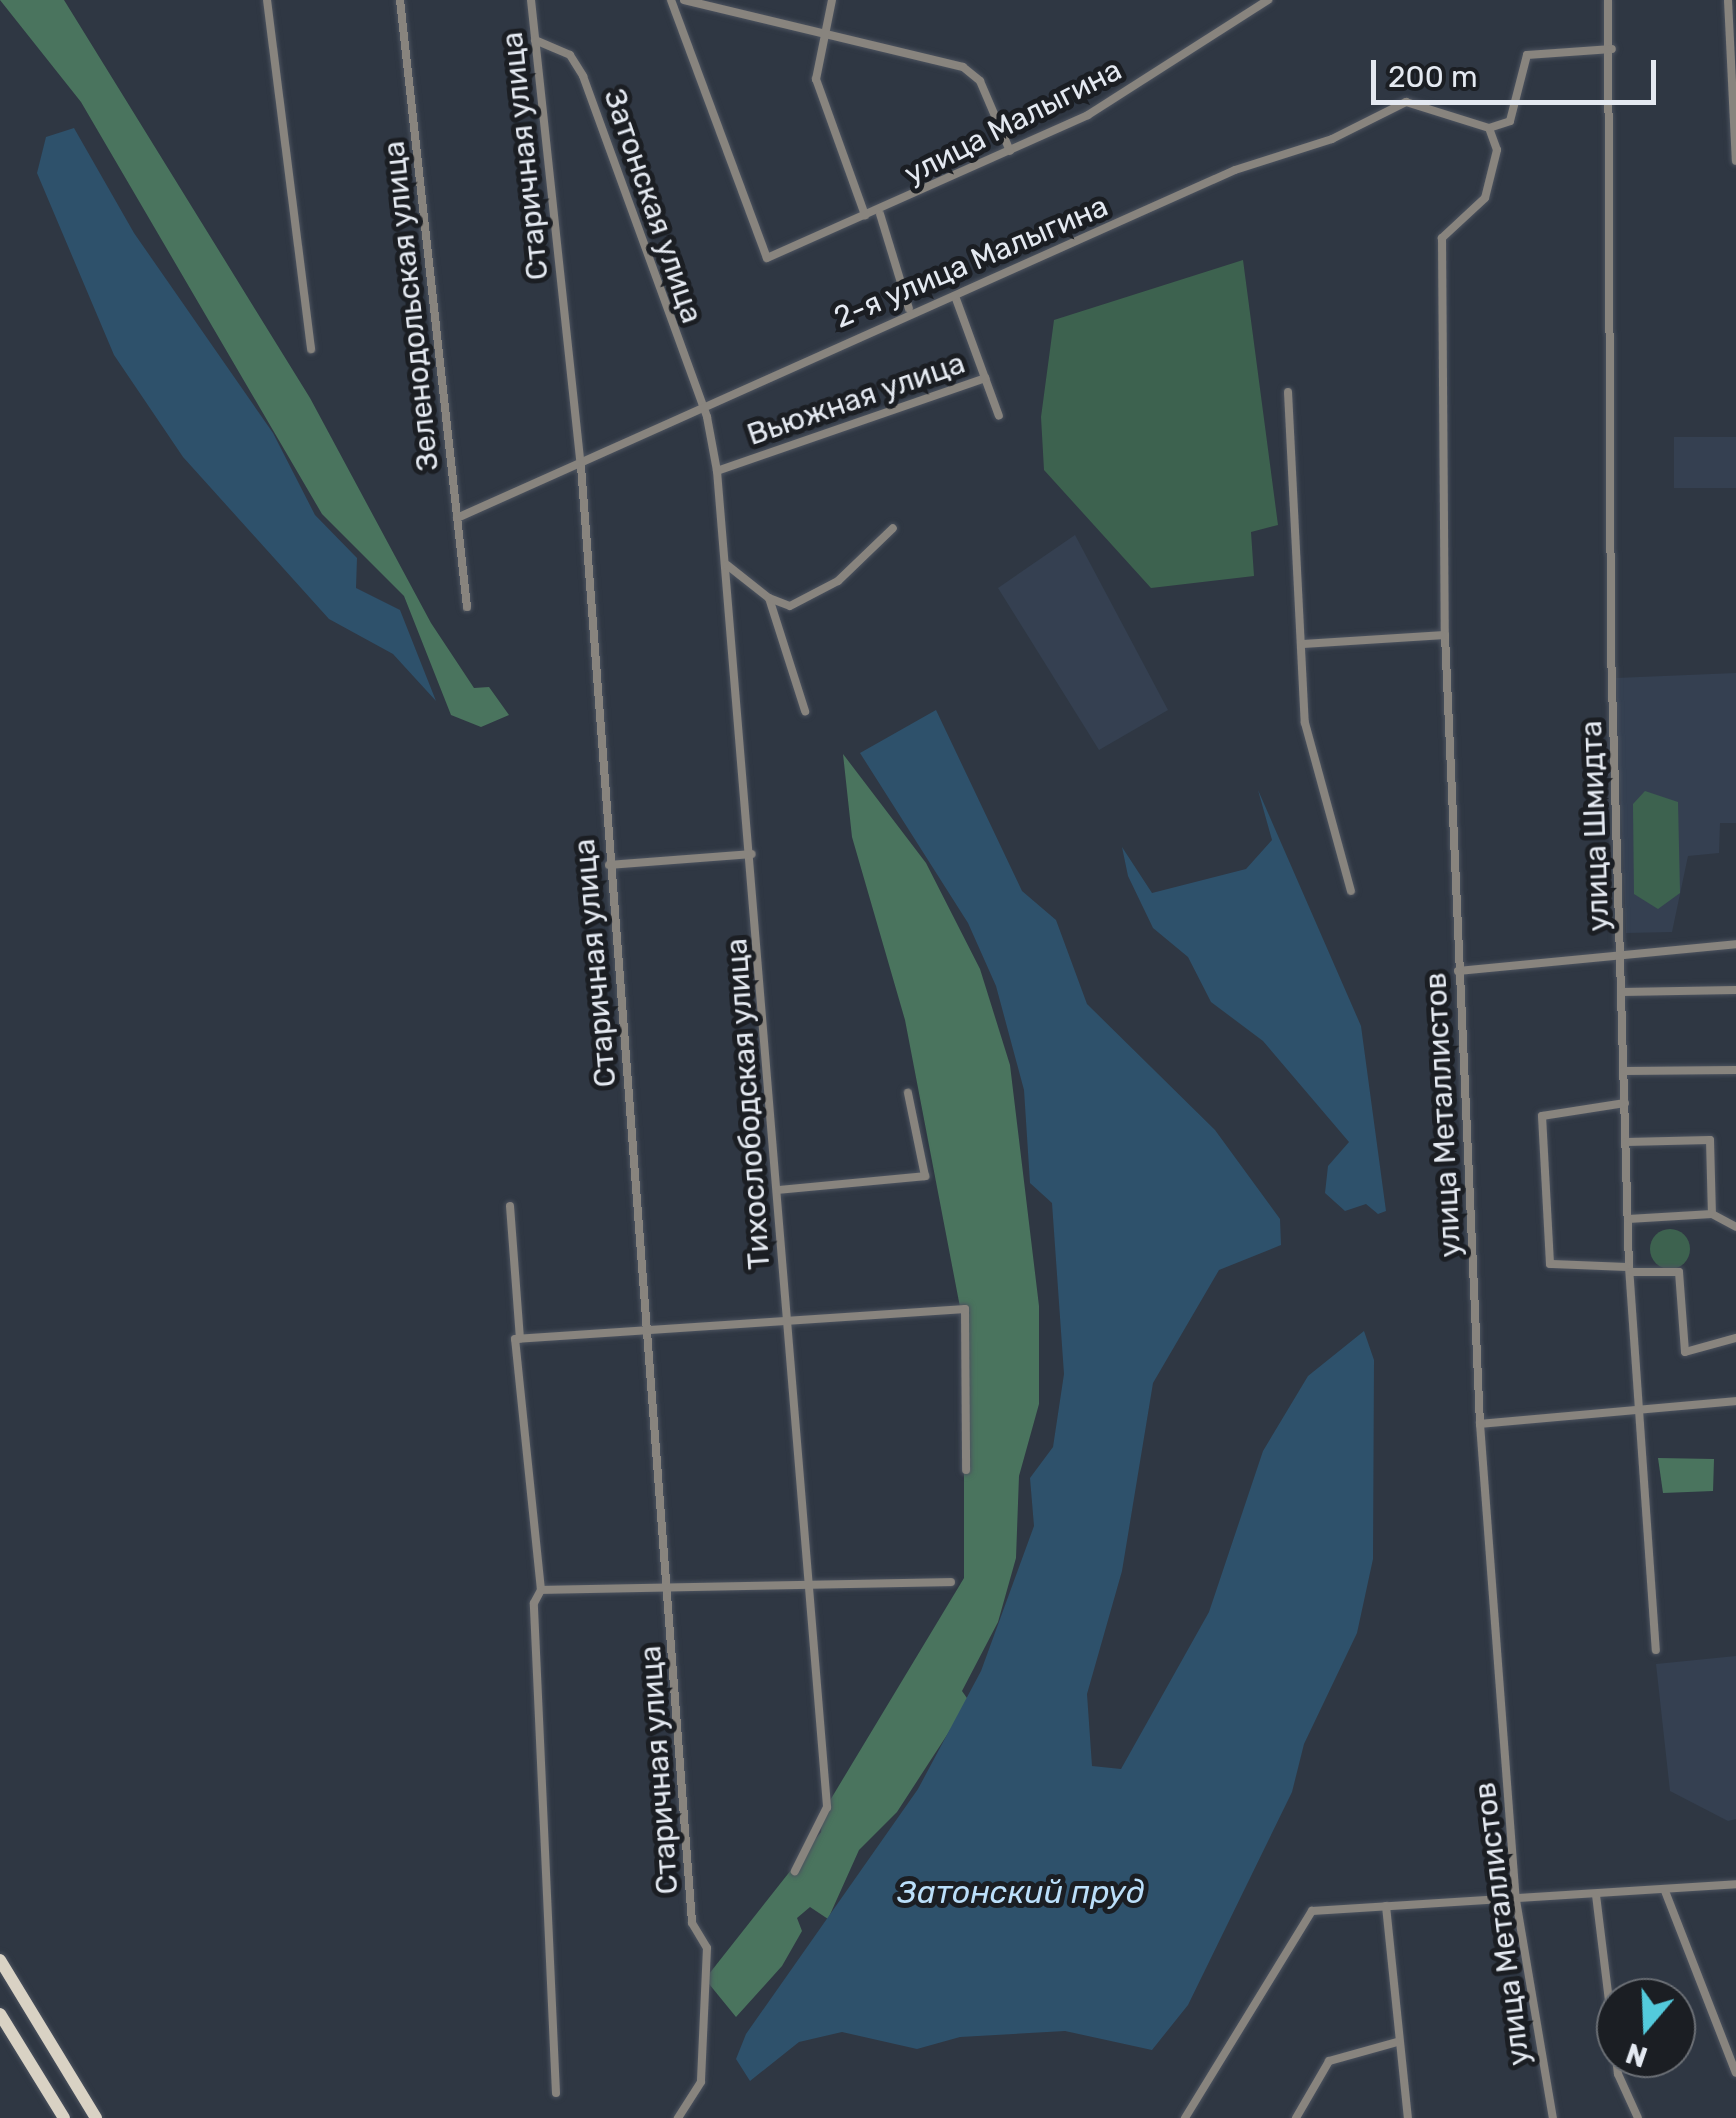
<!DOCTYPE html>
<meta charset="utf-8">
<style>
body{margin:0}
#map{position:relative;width:1736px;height:2118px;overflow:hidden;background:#2f3743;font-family:Rubik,sans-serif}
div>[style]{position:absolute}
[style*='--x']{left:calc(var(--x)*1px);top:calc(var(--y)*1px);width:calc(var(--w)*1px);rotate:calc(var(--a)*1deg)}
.built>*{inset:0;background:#354051;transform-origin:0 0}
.green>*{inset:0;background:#3d624f}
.round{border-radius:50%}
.forest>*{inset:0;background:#4a745e}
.water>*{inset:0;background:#2e516b}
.roads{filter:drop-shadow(0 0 2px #4c535f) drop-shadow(0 0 2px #4c535f)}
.street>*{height:8px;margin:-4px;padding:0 4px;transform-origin:4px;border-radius:4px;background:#88847e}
.primary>*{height:12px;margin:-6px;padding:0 6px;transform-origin:6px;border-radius:6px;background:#d9d2c4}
span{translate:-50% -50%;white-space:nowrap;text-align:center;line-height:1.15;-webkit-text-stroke:10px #1b1e23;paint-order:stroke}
.street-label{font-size:30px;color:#e4e9f1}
.water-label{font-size:32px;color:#bbdffa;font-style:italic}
.north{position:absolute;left:1596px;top:1978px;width:100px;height:100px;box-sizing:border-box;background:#1b1e23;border:2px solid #6b6f75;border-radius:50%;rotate:199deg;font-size:28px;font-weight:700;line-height:40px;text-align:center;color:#e4e9f1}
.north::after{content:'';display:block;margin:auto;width:35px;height:45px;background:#53cadc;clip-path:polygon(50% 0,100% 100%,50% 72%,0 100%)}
.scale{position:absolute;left:1371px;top:60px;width:285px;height:45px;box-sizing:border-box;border:5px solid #e4e9f1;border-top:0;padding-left:12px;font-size:30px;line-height:35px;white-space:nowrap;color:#e4e9f1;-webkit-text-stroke:8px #1b1e23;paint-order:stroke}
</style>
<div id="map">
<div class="built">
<i style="left:1736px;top:437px;width:51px;height:62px;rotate:90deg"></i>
<i style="clip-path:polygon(1075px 535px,1168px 710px,1099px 750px,998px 588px)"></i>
<i style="clip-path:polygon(1736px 673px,1736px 823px,1720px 823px,1719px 853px,1688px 856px,1672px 932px,1626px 933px,1616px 678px)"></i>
<i style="clip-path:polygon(1736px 1656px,1736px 1819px,1728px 1821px,1670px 1791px,1656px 1664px)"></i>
</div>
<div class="green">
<i style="clip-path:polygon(1243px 260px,1278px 525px,1251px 532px,1254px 576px,1151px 588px,1044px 470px,1041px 417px,1054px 320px)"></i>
<i style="clip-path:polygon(1645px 791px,1678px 802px,1680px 893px,1658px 909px,1634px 894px,1633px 804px)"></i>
<i class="round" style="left:1650px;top:1229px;width:40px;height:40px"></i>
</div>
<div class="forest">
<i style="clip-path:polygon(0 0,64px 0,310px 398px,431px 623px,474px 688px,489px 687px,509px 715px,481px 727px,451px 715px,404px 596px,322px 514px,81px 102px)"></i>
<i style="clip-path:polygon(843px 754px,926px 863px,980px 969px,1010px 1065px,1039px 1306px,1039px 1404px,1019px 1476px,1016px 1558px,998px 1622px,962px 1691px,969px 1701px,897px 1812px,859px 1850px,828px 1919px,810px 1907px,797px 1918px,802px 1931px,782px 1966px,736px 2017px,705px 1979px,821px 1832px,823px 1812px,964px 1578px,964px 1328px,905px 1020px,852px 837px)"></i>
<i style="clip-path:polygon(1658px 1458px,1714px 1459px,1713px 1491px,1663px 1493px)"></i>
</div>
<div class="water">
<i style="clip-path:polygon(74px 128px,134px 233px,273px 433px,315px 515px,357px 558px,356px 588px,400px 610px,436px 701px,393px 654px,329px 619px,183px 457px,114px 355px,37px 173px,46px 137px)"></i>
<i style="clip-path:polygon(936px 710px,1022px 891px,1056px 920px,1087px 1004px,1215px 1130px,1280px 1219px,1281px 1245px,1219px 1270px,1153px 1383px,1122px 1571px,1087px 1694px,1092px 1766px,1121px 1769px,1209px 1612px,1263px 1451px,1308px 1376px,1364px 1331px,1374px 1360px,1373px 1559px,1357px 1633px,1304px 1744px,1292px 1792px,1188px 2005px,1152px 2050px,1065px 2031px,960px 2037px,917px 2049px,842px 2032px,799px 2042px,750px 2081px,736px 2059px,746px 2034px,918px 1789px,981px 1671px,1034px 1526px,1030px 1478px,1053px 1447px,1064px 1374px,1052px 1203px,1030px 1183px,1024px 1090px,996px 986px,968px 923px,860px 753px)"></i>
<i style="clip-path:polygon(1258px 790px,1361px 1026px,1386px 1211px,1378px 1214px,1366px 1204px,1345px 1211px,1325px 1193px,1328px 1166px,1349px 1142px,1263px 1041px,1211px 1002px,1188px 957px,1153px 928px,1128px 876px,1122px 847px,1152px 893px,1246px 869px,1272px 840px)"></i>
</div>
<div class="roads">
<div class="street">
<i style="--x:267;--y:0;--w:352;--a:82.8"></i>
<i style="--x:400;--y:0;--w:611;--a:83.7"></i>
<i style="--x:531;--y:0;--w:469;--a:83.9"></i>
<i style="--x:581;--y:466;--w:1461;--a:85.64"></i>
<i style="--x:692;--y:1923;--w:29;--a:59"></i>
<i style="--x:707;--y:1948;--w:134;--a:92.6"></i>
<i style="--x:701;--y:2082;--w:43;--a:122.6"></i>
<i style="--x:671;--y:0;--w:275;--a:69.6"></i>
<i style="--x:767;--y:258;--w:351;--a:-24"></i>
<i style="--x:1088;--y:115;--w:214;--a:-32.6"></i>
<i style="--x:684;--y:0;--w:287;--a:13.5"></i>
<i style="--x:963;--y:67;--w:22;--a:39"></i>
<i style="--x:980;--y:81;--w:76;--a:66.8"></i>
<i style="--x:832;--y:0;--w:81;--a:101.4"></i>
<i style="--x:816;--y:79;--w:145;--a:70.2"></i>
<i style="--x:1608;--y:0;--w:650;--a:89.74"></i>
<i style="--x:1611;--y:650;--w:617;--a:88.33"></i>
<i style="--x:1629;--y:1267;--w:384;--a:86"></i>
<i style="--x:1728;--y:0;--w:161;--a:87.2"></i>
<i style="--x:535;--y:40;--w:38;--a:23"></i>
<i style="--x:570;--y:55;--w:25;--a:58"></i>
<i style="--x:583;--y:76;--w:363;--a:70"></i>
<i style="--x:707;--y:417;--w:55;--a:79.5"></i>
<i style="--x:717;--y:471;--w:1341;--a:85.29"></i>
<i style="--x:827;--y:1807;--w:72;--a:116.6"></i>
<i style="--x:1489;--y:128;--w:23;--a:70"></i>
<i style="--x:1497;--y:150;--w:49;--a:104"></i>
<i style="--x:1485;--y:198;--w:59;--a:137.1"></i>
<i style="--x:1442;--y:238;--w:397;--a:89.6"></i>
<i style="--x:1445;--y:635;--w:790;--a:87.46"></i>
<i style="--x:1480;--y:1424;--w:477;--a:85.7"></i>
<i style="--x:1516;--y:1900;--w:221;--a:80.4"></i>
<i style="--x:880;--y:214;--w:99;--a:73"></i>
<i style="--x:985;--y:378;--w:40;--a:69.8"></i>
<i style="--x:1288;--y:392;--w:331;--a:87.1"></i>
<i style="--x:1305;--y:723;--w:174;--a:74.7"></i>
<i style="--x:717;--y:471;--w:284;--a:-19.1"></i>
<i style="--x:985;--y:378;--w:87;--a:-110.1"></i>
<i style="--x:457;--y:518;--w:852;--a:-24.1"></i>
<i style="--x:1235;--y:170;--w:102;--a:-17.7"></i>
<i style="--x:1332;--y:139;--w:83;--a:-26.6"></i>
<i style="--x:1406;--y:102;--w:87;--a:17.4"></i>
<i style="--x:1489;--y:128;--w:22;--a:-18"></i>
<i style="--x:1510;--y:121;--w:68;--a:-75.6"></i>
<i style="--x:1527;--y:55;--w:85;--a:-4"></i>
<i style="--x:727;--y:565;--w:53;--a:38.2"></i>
<i style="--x:769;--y:598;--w:119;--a:72.3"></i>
<i style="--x:769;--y:598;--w:22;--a:21"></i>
<i style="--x:790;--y:606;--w:54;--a:-27.5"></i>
<i style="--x:838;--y:581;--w:76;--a:-43.9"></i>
<i style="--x:1303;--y:644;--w:142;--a:-3.6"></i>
<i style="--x:609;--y:865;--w:143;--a:-4.4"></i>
<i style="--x:1458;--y:971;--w:279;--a:-5.5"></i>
<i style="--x:1622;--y:992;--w:114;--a:-1"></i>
<i style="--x:1624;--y:1071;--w:112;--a:-0.5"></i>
<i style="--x:1625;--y:1103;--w:84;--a:171.1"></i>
<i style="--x:1542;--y:1116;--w:148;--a:86.9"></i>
<i style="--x:1550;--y:1264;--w:79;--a:2.2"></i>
<i style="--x:1626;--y:1142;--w:84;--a:-1.4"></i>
<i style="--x:1710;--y:1140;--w:74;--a:88.5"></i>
<i style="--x:1712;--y:1214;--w:84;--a:176.6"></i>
<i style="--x:778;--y:1190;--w:148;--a:-5.4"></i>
<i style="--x:925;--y:1176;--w:85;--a:-101.6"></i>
<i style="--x:510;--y:1206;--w:133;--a:85.7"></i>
<i style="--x:1712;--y:1214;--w:27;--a:28"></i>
<i style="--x:1630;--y:1272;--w:49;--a:0"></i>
<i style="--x:1679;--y:1272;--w:80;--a:85.7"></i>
<i style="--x:1685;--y:1352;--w:53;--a:-15.4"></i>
<i style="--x:1480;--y:1424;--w:257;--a:-5.1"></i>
<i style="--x:541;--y:1590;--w:252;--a:-95.9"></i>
<i style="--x:515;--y:1339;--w:451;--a:-3.8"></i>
<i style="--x:965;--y:1309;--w:161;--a:89.6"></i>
<i style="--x:1665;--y:1891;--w:195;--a:68.7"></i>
<i style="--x:1596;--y:1895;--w:180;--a:83"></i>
<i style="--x:1618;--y:2074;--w:48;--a:65.6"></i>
<i style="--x:1386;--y:1906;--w:213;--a:84.1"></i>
<i style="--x:556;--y:2093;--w:490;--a:-92.6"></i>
<i style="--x:534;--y:1603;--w:15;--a:-62"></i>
<i style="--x:541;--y:1590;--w:410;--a:-1.1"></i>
<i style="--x:1185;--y:2118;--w:243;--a:-58.5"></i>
<i style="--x:1312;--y:1911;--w:425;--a:-3.6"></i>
<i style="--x:1296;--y:2118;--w:66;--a:-59.9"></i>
<i style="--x:1329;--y:2061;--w:71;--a:-15.6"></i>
</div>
<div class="primary">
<i style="--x:0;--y:1960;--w:185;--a:58.7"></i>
<i style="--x:0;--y:2014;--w:122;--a:58.4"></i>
</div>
</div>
<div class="street-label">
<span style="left:1013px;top:122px;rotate:-27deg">улица Малыгина</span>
<span style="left:525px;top:156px;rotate:-96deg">Старичная улица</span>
<span style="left:653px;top:206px;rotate:71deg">Затонская улица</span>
<span style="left:971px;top:262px;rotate:-23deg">2-я улица Малыгина</span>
<span style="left:411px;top:306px;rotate:-96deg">Зеленодольская улица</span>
<span style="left:856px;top:399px;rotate:-19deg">Вьюжная улица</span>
<span style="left:1595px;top:826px;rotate:-92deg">улица Шмидта</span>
<span style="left:595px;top:963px;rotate:-95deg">Старичная улица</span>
<span style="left:748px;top:1104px;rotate:-94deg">Тихослободская улица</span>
<span style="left:1443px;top:1115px;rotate:-93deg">улица Металлистов</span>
<span style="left:659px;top:1770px;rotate:-94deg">Старичная улица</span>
<span style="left:1502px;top:1924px;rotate:-97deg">улица Металлистов</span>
</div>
<div class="water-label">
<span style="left:1021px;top:1892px">Затонский пруд</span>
</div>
<div class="north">N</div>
<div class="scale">200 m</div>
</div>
